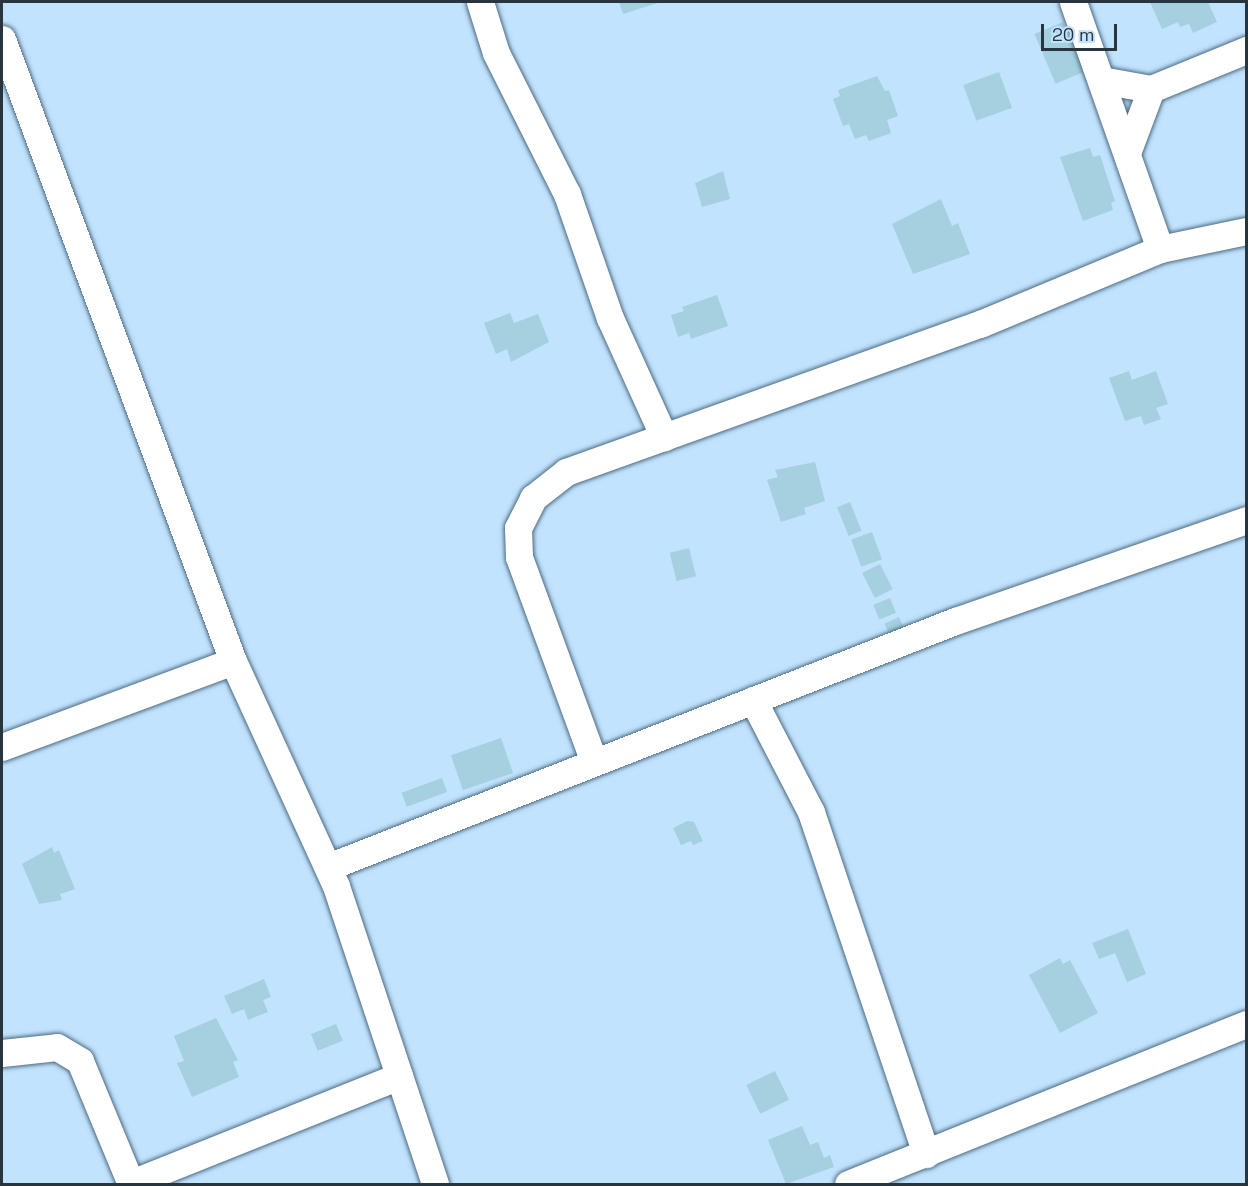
<!DOCTYPE html>
<style>
body{margin:0}
#map{position:relative;width:1248px;height:1186px;overflow:hidden;background:#c2e3fe;font-family:"Space Grotesk",sans-serif}
div>[style]{position:absolute}
[style*='--x']{left:calc(var(--x)*1px);top:calc(var(--y)*1px);width:calc(var(--w)*1px);rotate:calc(var(--a)*1deg)}
.building>*{inset:0;background:#a4d0e0;transform-origin:0 0}
.roads{filter:drop-shadow(0 0 2px #4c6b81) drop-shadow(0 0 2px #4c6b81)}
.street>*{height:27px;margin:-13.5px;padding:0 13.5px;transform-origin:13.5px;border-radius:13.5px;background:#fff}
span{translate:-50% -50%;white-space:nowrap;text-align:center;line-height:1.15;-webkit-text-stroke:6px #c2e3fe;paint-order:stroke}
.frame{position:absolute;inset:0;border:3px solid #28353f;pointer-events:none}
.scale{position:absolute;left:1041px;top:24px;width:76px;height:27px;box-sizing:border-box;border:3px solid #28353f;border-top:0;padding-left:8px;font-size:18px;line-height:21px;white-space:nowrap;color:#28353f;-webkit-text-stroke:4px #c2e3fe;paint-order:stroke}
</style>
<div id="map">
<div class="building">
<i style="clip-path:polygon(619px 2px,661px 2px,623px 14px)"></i>
<i style="clip-path:polygon(1150px 2px,1208px 2px,1217px 22px,1193px 33px,1189px 24px,1180px 27px,1178px 22px,1162px 29px)"></i>
<i style="left:1063px;top:22px;width:54px;height:31px;rotate:67deg"></i>
<i style="left:999px;top:72px;width:38px;height:38px;rotate:70deg"></i>
<i style="clip-path:polygon(877px 76px,885px 91px,889px 90px,898px 116px,887px 120px,891px 133px,869px 141px,866px 135px,855px 139px,849px 124px,843px 126px,833px 99px,840px 96px,838px 90px)"></i>
<i style="clip-path:polygon(1090px 148px,1093px 157px,1100px 155px,1115px 201px,1111px 203px,1113px 210px,1083px 221px,1060px 157px)"></i>
<i style="clip-path:polygon(723px 171px,730px 199px,702px 207px,695px 183px)"></i>
<i style="clip-path:polygon(941px 199px,952px 226px,958px 223px,970px 254px,913px 274px,892px 224px)"></i>
<i style="clip-path:polygon(717px 295px,728px 326px,691px 339px,689px 333px,678px 337px,671px 315px,684px 311px,682px 307px)"></i>
<i style="clip-path:polygon(510px 313px,514px 323px,538px 314px,549px 342px,511px 362px,507px 349px,496px 354px,484px 323px)"></i>
<i style="clip-path:polygon(1129px 371px,1132px 380px,1156px 371px,1168px 404px,1156px 408px,1161px 419px,1144px 425px,1141px 416px,1125px 421px,1109px 378px)"></i>
<i style="clip-path:polygon(815px 462px,825px 501px,804px 508px,806px 514px,781px 522px,767px 480px,778px 477px,775px 470px)"></i>
<i style="left:850px;top:502px;width:31px;height:14px;rotate:68deg"></i>
<i style="left:872px;top:532px;width:29px;height:22px;rotate:70deg"></i>
<i style="left:689px;top:548px;width:29px;height:20px;rotate:76deg"></i>
<i style="left:880px;top:564px;width:28px;height:20px;rotate:63deg"></i>
<i style="left:890px;top:598px;width:16px;height:18px;rotate:68deg"></i>
<i style="left:899px;top:617px;width:19px;height:16px;rotate:65deg"></i>
<i style="left:501px;top:738px;width:37px;height:53px;rotate:71deg"></i>
<i style="left:442px;top:778px;width:15px;height:43px;rotate:70deg"></i>
<i style="clip-path:polygon(687px 821px,694px 822px,703px 841px,693px 845px,691px 841px,681px 845px,673px 828px)"></i>
<i style="clip-path:polygon(52px 847px,54px 853px,59px 850px,75px 889px,60px 894px,62px 900px,39px 904px,22px 864px)"></i>
<i style="clip-path:polygon(1128px 929px,1146px 974px,1127px 982px,1115px 953px,1099px 959px,1092px 943px)"></i>
<i style="clip-path:polygon(1060px 958px,1063px 964px,1070px 960px,1098px 1013px,1060px 1033px,1029px 975px)"></i>
<i style="clip-path:polygon(264px 979px,271px 997px,263px 1000px,268px 1012px,248px 1020px,244px 1009px,232px 1014px,224px 996px)"></i>
<i style="clip-path:polygon(216px 1018px,238px 1060px,233px 1062px,239px 1077px,192px 1097px,177px 1063px,184px 1061px,174px 1036px)"></i>
<i style="left:336px;top:1024px;width:18px;height:27px;rotate:68deg"></i>
<i style="left:775px;top:1071px;width:32px;height:32px;rotate:64deg"></i>
<i style="clip-path:polygon(802px 1126px,810px 1145px,818px 1142px,824px 1158px,830px 1155px,834px 1167px,786px 1184px,768px 1140px)"></i>
</div>
<div class="roads">
<div class="street">
<i style="--x:480;--y:2;--w:53;--a:72.6"></i>
<i style="--x:496;--y:53;--w:158;--a:63.3"></i>
<i style="--x:567;--y:194;--w:131;--a:70.9"></i>
<i style="--x:610;--y:318;--w:131;--a:65.6"></i>
<i style="--x:1073;--y:2;--w:262;--a:70.6"></i>
<i style="--x:2;--y:39;--w:664;--a:69.63"></i>
<i style="--x:233;--y:661;--w:247;--a:65.4"></i>
<i style="--x:336;--y:886;--w:314;--a:71.6"></i>
<i style="--x:1101;--y:80;--w:51;--a:10.2"></i>
<i style="--x:1151;--y:89;--w:103;--a:-22.3"></i>
<i style="--x:1127;--y:153;--w:68;--a:-69.4"></i>
<i style="--x:753;--y:700;--w:126;--a:62.6"></i>
<i style="--x:811;--y:812;--w:361;--a:71.4"></i>
<i style="--x:2;--y:747;--w:246;--a:-20.4"></i>
<i style="--x:594;--y:762;--w:218;--a:-110.1"></i>
<i style="--x:519;--y:557;--w:29;--a:-92"></i>
<i style="--x:518;--y:528;--w:34;--a:-63"></i>
<i style="--x:533;--y:498;--w:42;--a:-38.2"></i>
<i style="--x:566;--y:472;--w:440;--a:-19.7"></i>
<i style="--x:980;--y:324;--w:195;--a:-22.6"></i>
<i style="--x:1160;--y:249;--w:88;--a:-11.8"></i>
<i style="--x:328;--y:867;--w:674;--a:-21.42"></i>
<i style="--x:955;--y:621;--w:308;--a:-19.1"></i>
<i style="--x:2;--y:1053;--w:55;--a:-6.2"></i>
<i style="--x:57;--y:1047;--w:27;--a:31"></i>
<i style="--x:80;--y:1061;--w:133;--a:67.5"></i>
<i style="--x:129;--y:1184;--w:291;--a:-21.8"></i>
<i style="--x:848;--y:1184;--w:429;--a:-21.9"></i>
</div>
</div>
<div class="frame"></div>
<div class="scale">20 m</div>
</div>
